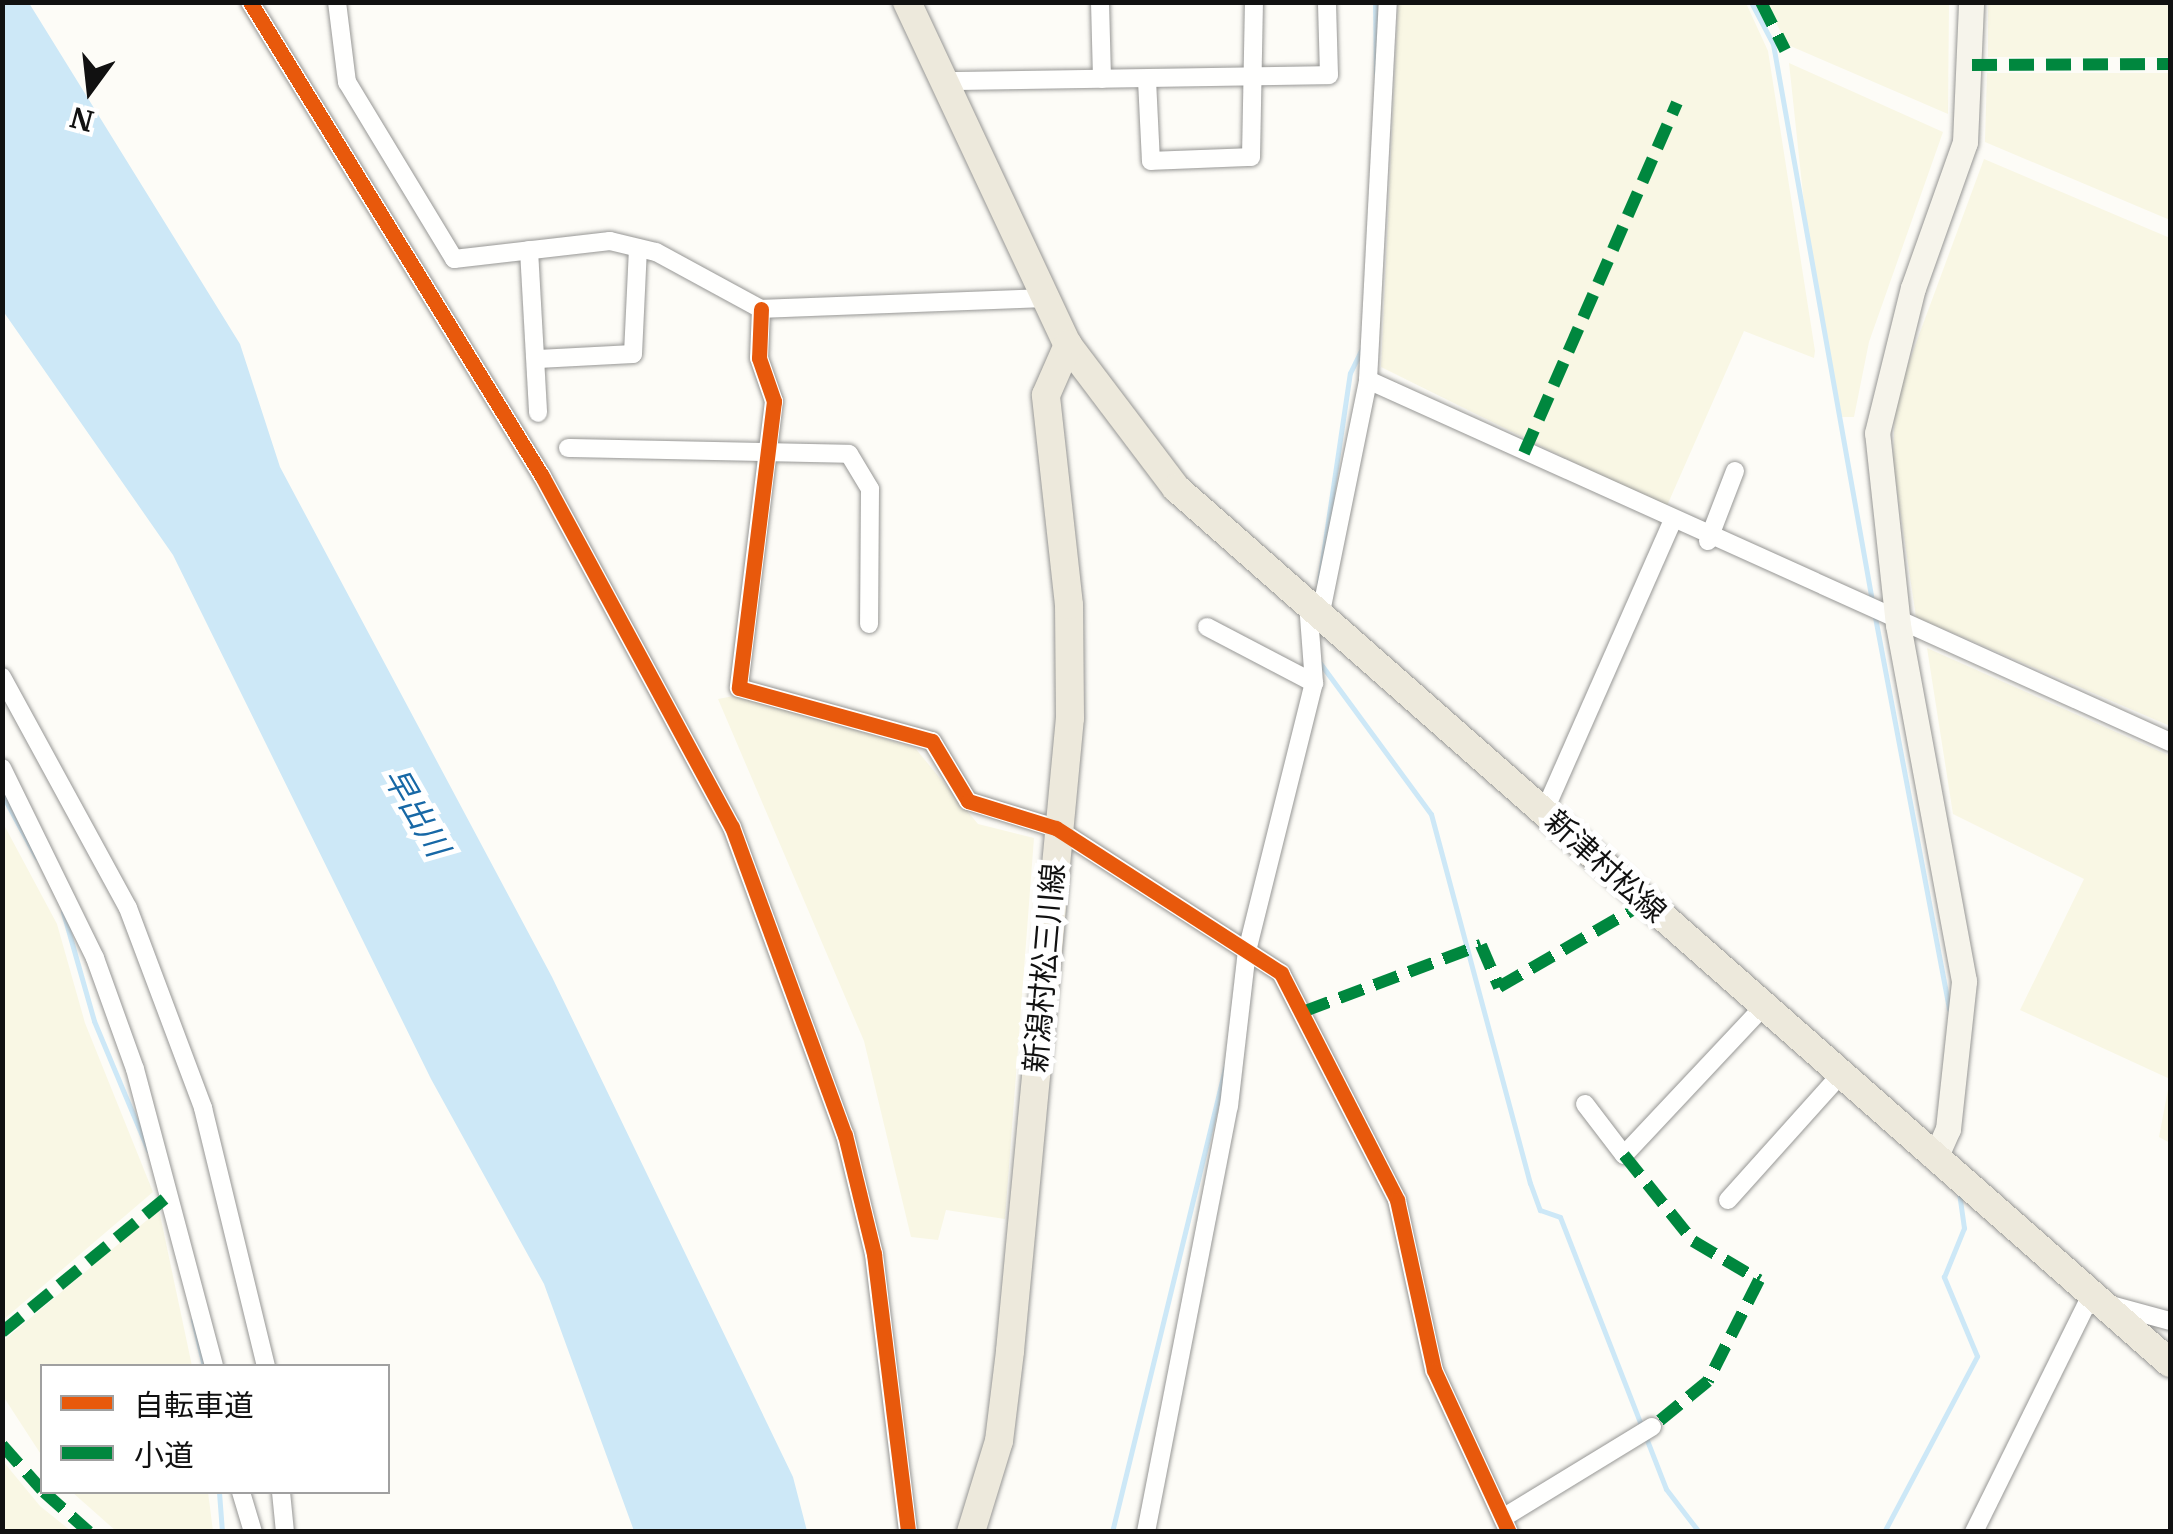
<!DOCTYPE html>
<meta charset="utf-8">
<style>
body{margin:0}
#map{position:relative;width:2173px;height:1534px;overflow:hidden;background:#fdfcf7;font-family:Merriweather,"Noto Sans JP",serif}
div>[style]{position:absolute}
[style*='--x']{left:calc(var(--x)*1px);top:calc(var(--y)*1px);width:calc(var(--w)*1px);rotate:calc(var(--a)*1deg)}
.farmland>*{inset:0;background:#f9f7e4;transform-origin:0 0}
.water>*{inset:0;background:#cde8f7}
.stream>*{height:5px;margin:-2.5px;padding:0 2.5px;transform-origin:2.5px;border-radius:2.5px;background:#cde8f7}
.roads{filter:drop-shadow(0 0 2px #979795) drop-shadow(0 0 2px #979795)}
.street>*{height:18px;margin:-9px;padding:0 9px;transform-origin:9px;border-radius:9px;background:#fffffe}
.secondary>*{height:25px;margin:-12.5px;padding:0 12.5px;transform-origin:12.5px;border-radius:12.5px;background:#f6f4eb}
.primary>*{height:28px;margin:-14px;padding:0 14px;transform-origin:14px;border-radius:14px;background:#ede9dc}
.quiet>*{height:12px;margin-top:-6px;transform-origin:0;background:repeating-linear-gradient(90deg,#00873e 0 25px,transparent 0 37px)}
.cycleway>*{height:15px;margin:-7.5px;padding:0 7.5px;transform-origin:7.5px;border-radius:7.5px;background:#e8590c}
span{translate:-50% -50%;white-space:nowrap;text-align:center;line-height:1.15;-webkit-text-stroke:10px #fff;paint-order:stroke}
.street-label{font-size:30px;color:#111}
.water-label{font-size:32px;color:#1768a6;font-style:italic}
.frame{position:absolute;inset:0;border:5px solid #111;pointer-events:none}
.legend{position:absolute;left:40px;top:1364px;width:350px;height:130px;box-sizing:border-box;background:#fff;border:2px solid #a0a0a0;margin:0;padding:12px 18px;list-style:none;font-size:30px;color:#111}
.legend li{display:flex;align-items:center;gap:20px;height:50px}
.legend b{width:50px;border:2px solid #a0a0a0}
.north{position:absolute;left:40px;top:40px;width:100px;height:100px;-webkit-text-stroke:8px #fff;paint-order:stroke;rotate:195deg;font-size:28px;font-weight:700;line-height:40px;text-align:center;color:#111}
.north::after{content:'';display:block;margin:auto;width:35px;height:45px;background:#111;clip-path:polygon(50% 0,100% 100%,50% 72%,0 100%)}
</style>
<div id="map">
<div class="farmland">
<i style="clip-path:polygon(1398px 3px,1746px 3px,1768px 51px,1815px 351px,1814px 358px,1744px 331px,1666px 508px,1381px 367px)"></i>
<i style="clip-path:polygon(1765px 3px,1949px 3px,1948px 114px,1788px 45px)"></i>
<i style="left:1988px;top:3px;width:182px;height:54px"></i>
<i style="clip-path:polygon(1789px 63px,1943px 132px,1869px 342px,1854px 417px,1841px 417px,1808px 241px)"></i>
<i style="clip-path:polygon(1987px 73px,2170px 73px,2170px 220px,1985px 142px)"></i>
<i style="clip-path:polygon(1984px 159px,2170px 238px,2170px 726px,1916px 617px,1893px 463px,1895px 400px)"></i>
<i style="clip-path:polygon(1927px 648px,2170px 756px,2170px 1143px,2159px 1137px,2170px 1079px,2020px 1010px,2084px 879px,1953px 814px)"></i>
<i style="clip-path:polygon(739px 695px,915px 748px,978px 824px,1034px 838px,1005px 1219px,946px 1210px,938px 1240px,911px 1237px,864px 1041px,718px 699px)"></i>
<i style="clip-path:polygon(3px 823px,57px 924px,85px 1023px,153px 1192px,3px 1320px)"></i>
<i style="clip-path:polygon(159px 1210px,192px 1366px,42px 1366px,42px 1456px,3px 1396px,3px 1341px)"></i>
<i style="clip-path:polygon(2px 1460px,40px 1506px,71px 1531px,3px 1531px)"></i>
<i style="clip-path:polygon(72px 1492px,208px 1492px,213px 1531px,116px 1531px)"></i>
</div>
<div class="water">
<i style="clip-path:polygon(2px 3px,29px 3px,240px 344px,280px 467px,552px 977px,793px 1477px,807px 1531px,634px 1531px,544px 1284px,431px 1079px,173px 555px,3px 311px)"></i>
</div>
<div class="stream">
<i style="--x:1375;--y:2;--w:71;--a:89.2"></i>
<i style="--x:1751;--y:2;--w:47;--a:62.4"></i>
<i style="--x:1773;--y:44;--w:566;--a:79.92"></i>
<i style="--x:1319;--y:582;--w:211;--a:-81.6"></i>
<i style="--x:1350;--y:373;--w:28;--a:-64"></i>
<i style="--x:1875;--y:617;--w:399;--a:79.3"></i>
<i style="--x:1320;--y:663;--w:187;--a:53.7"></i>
<i style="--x:1431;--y:814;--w:382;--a:75"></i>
<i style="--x:1530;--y:1183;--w:29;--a:70"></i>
<i style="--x:1540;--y:1210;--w:21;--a:19"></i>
<i style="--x:1560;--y:1217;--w:292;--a:68.7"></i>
<i style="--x:1666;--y:1489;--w:54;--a:52.5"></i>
<i style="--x:2;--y:794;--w:72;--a:61.6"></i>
<i style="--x:63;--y:912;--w:113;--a:74.1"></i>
<i style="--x:94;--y:1021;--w:140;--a:67.3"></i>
<i style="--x:193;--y:1320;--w:47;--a:76.6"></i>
<i style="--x:219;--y:1492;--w:40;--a:85.7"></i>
<i style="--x:1112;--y:1532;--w:478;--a:-76.3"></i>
<i style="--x:1884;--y:1532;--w:199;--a:-62.1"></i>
<i style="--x:1977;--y:1356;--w:86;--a:-112.7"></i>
<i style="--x:1944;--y:1277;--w:53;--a:-67.8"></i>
<i style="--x:1964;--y:1228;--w:35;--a:-98"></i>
</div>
<div class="roads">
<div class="street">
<i style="--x:250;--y:2;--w:557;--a:58.37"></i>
<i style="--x:542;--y:476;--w:399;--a:61.6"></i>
<i style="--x:732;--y:827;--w:328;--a:69.9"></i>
<i style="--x:845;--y:1135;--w:122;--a:76.3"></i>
<i style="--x:874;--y:1254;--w:280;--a:83"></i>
<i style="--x:337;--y:2;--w:81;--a:82.9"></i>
<i style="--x:347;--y:82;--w:207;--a:58.8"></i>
<i style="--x:454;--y:259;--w:157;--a:-6.6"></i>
<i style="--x:610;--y:241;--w:47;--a:13.4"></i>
<i style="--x:656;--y:252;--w:119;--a:28.5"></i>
<i style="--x:761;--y:309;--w:289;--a:-2.2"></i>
<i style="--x:1100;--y:2;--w:77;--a:88.5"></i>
<i style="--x:1147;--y:80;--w:81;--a:87.2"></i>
<i style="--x:1151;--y:161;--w:100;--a:-2.3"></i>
<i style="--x:1251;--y:157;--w:155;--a:-88.9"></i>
<i style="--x:951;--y:81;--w:378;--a:-0.9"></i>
<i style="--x:1329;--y:75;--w:73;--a:-91.6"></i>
<i style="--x:529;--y:250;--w:163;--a:86.8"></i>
<i style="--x:761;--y:309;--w:49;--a:92.3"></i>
<i style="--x:759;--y:358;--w:46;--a:70.8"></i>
<i style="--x:774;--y:401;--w:289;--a:97"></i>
<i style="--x:739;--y:688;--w:200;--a:15.4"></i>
<i style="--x:932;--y:741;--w:70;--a:59"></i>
<i style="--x:968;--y:801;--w:92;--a:17.1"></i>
<i style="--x:1056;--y:828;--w:268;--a:32.8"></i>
<i style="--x:1281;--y:973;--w:255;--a:62.9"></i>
<i style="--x:1397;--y:1200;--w:174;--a:77.7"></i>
<i style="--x:1434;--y:1370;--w:179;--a:65.2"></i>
<i style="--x:538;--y:359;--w:95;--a:-3"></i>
<i style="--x:633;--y:354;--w:106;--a:-87.3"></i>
<i style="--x:1368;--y:380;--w:880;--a:24.29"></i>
<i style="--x:568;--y:448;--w:281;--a:1.2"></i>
<i style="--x:849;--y:454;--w:41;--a:59"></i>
<i style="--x:870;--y:489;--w:135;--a:90.4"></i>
<i style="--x:1708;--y:541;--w:75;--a:-68.9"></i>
<i style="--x:1321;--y:612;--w:237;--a:-78.5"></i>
<i style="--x:1368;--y:380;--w:379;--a:-87"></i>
<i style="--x:1207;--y:627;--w:121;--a:27.6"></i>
<i style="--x:2;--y:677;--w:263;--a:61.4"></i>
<i style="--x:128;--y:908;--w:214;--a:69.4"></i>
<i style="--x:203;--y:1108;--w:266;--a:76.3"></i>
<i style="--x:2;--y:768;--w:212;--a:63.9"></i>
<i style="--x:95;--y:958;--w:118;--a:70.2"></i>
<i style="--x:135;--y:1069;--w:307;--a:75.1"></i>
<i style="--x:1545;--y:810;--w:315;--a:-66.2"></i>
<i style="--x:1585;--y:1104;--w:64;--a:52.6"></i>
<i style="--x:1624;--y:1155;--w:206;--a:-46.8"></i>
<i style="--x:1728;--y:1200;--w:169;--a:-48.1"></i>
<i style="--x:241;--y:1492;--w:42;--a:73.3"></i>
<i style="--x:281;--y:1492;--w:40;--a:84.3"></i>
<i style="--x:1506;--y:1516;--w:171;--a:-31.4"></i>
<i style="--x:1146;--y:1532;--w:434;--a:-79"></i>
<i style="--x:1229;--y:1106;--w:156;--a:-83.4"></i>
<i style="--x:1247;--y:951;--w:276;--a:-76"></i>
<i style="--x:1314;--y:683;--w:79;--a:-94.3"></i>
<i style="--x:1974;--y:1532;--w:260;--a:-63.7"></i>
<i style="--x:2089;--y:1299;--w:84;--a:15.2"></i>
</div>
<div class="secondary">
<i style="--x:1935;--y:1158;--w:32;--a:-66"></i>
<i style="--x:1948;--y:1129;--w:149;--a:-83.8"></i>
<i style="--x:1964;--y:981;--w:362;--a:-100.5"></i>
<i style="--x:1898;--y:625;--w:193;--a:-96.2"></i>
<i style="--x:1877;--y:433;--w:149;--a:-76.1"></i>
<i style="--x:1913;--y:288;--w:155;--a:-70.4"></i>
<i style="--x:1965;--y:142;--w:140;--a:-87.5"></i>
</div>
<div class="primary">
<i style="--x:907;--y:2;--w:379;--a:64.9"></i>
<i style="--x:1068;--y:345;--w:179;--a:52.9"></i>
<i style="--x:1176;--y:488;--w:1324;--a:41.36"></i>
<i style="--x:971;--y:1532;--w:95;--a:-72.9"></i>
<i style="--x:999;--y:1441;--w:91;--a:-83"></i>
<i style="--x:1010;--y:1351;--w:636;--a:-84.59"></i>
<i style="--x:1070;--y:718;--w:113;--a:-90.5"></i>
<i style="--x:1069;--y:605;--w:211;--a:-96.3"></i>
<i style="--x:1046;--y:395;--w:55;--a:-66.3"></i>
</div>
</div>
<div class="quiet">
<i style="--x:1761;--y:2;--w:54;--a:63.4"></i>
<i style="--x:1972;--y:65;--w:198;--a:-0.3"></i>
<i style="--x:1524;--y:453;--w:382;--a:-66.4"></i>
<i style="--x:1305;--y:1011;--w:188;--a:-20.6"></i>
<i style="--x:1481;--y:945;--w:46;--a:66.8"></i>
<i style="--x:1499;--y:987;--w:170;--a:-30"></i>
<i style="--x:1624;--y:1155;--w:110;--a:51.3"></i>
<i style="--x:1693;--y:1241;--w:77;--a:30.6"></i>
<i style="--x:1759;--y:1280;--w:113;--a:116.8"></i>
<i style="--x:1708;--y:1381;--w:72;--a:140.6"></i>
<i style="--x:2;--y:1332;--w:220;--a:-39.3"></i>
<i style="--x:2;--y:1445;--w:60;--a:48.4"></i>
<i style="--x:44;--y:1492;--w:60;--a:41.6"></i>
</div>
<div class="cycleway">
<i style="--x:250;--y:2;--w:557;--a:58.37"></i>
<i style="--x:542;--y:476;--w:399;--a:61.6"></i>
<i style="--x:732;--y:827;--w:328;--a:69.9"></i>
<i style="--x:845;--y:1135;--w:122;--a:76.3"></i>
<i style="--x:874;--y:1254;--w:280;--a:83"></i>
<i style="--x:761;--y:309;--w:49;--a:92.3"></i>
<i style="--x:759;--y:358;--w:46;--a:70.8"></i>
<i style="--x:774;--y:401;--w:289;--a:97"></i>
<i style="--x:739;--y:688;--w:200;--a:15.4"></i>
<i style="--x:932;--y:741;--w:70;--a:59"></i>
<i style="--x:968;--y:801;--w:92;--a:17.1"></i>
<i style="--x:1056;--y:828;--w:268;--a:32.8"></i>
<i style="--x:1281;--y:973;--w:255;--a:62.9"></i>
<i style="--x:1397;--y:1200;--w:174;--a:77.7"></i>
<i style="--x:1434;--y:1370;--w:179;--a:65.2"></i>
</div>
<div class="street-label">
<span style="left:1606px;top:866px;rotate:42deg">新津村松線</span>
<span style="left:1044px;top:968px;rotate:-85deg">新潟村松三川線</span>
</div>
<div class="water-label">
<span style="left:416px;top:812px;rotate:60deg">早出川</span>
</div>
<div class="frame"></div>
<ul class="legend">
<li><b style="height:12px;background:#e8590c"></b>自転車道</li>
<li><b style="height:12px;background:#00873e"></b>小道</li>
</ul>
<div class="north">N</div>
</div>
